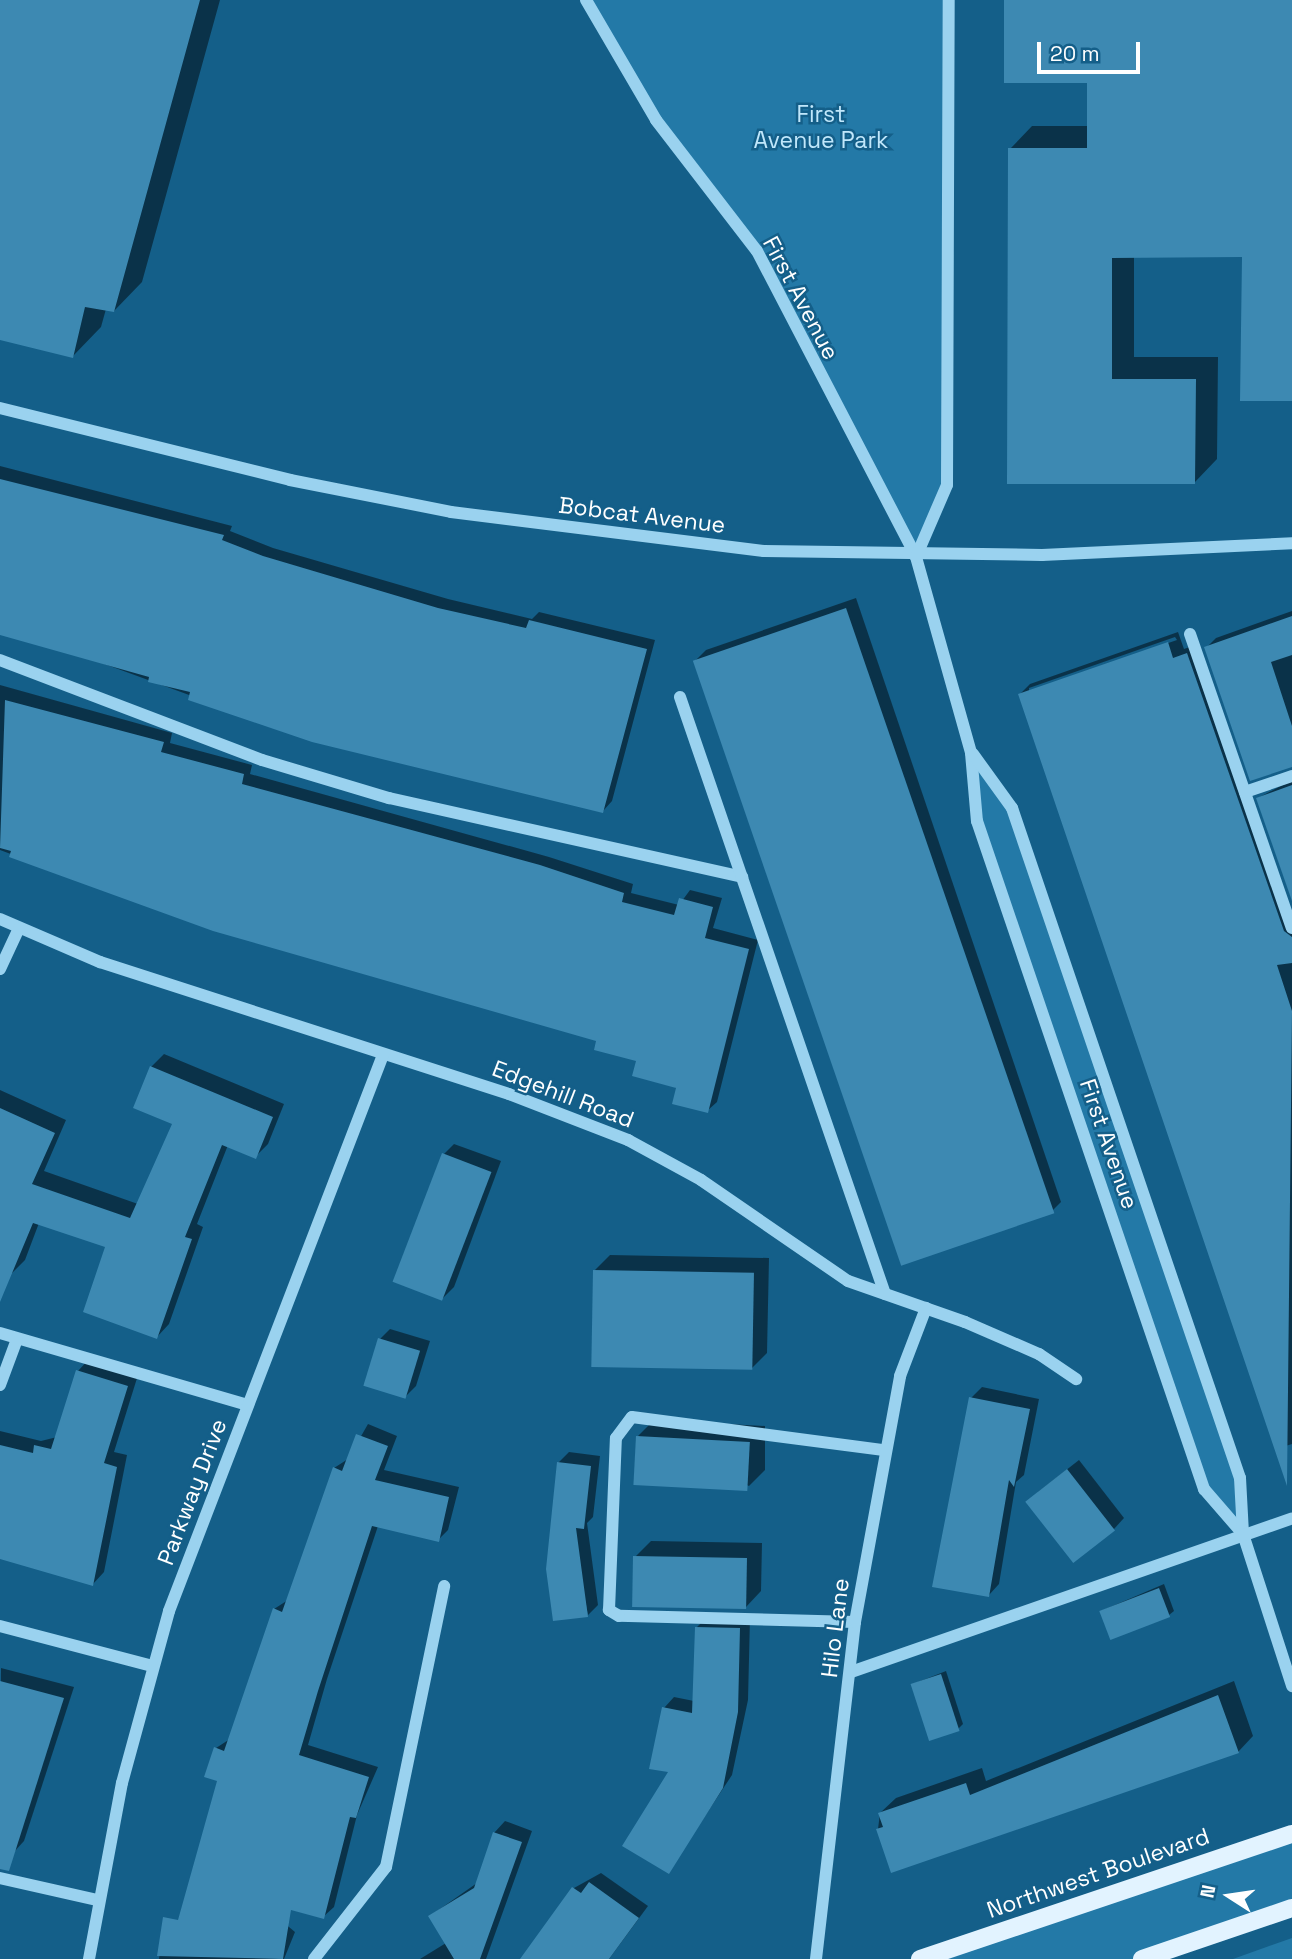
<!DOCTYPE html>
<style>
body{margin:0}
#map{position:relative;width:1292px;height:1959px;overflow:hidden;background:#145f89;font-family:"Space Grotesk",sans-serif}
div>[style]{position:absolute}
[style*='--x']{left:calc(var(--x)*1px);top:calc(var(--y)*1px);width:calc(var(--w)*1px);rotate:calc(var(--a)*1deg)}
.green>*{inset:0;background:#2379a7}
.shadow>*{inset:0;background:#0007}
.building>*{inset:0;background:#3d89b2;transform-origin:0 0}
.minor>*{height:12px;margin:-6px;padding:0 6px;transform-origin:6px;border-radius:6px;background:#9ad2ef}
.major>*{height:18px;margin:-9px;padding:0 9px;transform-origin:9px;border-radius:9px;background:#e2f3ff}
span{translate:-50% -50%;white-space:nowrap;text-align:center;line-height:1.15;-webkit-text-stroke:5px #145f89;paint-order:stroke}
.park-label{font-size:23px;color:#c0e7fb}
.street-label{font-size:23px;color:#fff}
.north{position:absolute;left:1194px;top:1861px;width:70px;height:70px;-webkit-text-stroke:5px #145f89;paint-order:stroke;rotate:282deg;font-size:19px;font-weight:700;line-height:28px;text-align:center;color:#fff}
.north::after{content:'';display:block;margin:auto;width:24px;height:32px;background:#fff;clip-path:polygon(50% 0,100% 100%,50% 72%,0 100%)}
.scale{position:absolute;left:1037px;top:42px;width:103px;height:32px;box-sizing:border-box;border:4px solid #fff;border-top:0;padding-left:9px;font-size:21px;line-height:24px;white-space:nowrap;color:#fff;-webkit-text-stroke:5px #145f89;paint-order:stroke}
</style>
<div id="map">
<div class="green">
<i style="clip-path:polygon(586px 0,949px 0,947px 485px,916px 557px,757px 251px,655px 120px)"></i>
<i style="clip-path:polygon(971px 753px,1012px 808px,1240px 1478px,1243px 1534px,1204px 1489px,977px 821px)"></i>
<i style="clip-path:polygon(1292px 1834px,1292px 1908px,1142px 1959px,920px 1959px)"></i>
<i style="clip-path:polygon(1292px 1938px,1292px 1959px,1233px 1959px)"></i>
</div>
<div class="shadow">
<i style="clip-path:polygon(0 0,220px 0,142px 282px,114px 311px,106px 309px,101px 327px,73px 356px,0 338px)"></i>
<i style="clip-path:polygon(1006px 0,1292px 0,1292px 399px,1244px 256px,1134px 256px,1134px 357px,1218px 357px,1217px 459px,1195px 482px,1009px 482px,1010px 149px,1032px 126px,1089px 126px,1089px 81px)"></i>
<i style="clip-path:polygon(0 466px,232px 526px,230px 531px,273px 548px,448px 599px,532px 619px,539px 612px,655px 640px,612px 801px,603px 811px,312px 740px,69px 651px,0 634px)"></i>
<i style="clip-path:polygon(856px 598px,1061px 1202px,1050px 1213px,696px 660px,706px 650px)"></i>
<i style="clip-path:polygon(1292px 611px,1292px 767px,1206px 648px,1216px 638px)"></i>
<i style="clip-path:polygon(evenodd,1178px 632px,1184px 649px,1198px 644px,1292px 916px,1292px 1444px,1276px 1449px,1020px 694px,1030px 684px,1178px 632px,1175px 637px,1177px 640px,1029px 691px,1029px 688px,1175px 637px)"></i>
<i style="clip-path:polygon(0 685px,172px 733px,170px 743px,252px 765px,250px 774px,549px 857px,633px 884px,631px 893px,679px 905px,690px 890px,722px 898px,713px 928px,758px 940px,717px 1102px,707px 1111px,638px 1060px,598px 1040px,213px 929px,0 850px)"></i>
<i style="clip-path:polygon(1292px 780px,1292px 896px,1258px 798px)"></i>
<i style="clip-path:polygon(164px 1054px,284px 1104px,268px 1144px,255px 1157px,228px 1145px,197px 1224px,203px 1227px,169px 1324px,157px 1337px,107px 1246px,39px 1223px,25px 1260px,12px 1273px,0 1269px,0 1090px,66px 1120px,44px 1171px,138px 1204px,175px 1123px,151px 1067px)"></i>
<i style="clip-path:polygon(454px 1144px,501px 1161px,454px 1287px,443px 1298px,444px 1154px)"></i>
<i style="clip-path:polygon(610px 1255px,769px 1258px,767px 1353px,751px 1369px,594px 1271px)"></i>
<i style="clip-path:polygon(390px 1329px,430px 1341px,416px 1386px,406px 1396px,380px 1339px)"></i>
<i style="clip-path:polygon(89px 1359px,138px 1375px,114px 1452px,127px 1455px,104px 1572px,93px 1584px,0 1555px,0 1431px,41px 1441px,57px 1437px,78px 1371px)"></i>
<i style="clip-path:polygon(982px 1387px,1039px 1399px,1024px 1475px,1016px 1482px,999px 1584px,989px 1595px,971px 1398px)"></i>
<i style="clip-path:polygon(654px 1420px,765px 1426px,765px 1470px,749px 1486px,638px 1436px)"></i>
<i style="clip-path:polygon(368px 1424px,397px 1436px,384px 1470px,459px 1487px,448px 1530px,438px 1540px,378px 1526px,327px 1679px,308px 1745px,378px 1767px,357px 1815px,334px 1907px,323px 1917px,253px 1897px,295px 1932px,284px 1959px,159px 1959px,161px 1943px,199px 1939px,219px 1780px,216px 1748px,230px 1739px,274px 1609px,288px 1600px,334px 1468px,348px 1459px)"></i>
<i style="clip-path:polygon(569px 1452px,600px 1456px,593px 1517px,587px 1523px,598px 1605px,588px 1615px,558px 1463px)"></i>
<i style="clip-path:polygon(1079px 1460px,1124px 1518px,1114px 1529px,1038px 1492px)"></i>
<i style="clip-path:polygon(651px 1541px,762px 1543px,761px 1591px,746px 1607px,635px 1557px)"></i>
<i style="clip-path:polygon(1164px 1584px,1174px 1611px,1169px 1615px,1101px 1611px)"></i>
<i style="clip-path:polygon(707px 1617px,750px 1618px,748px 1700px,732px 1775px,668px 1872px,670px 1771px,664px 1708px,674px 1697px,694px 1701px,697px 1627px)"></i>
<i style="clip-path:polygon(1px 1668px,74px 1687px,24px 1841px,14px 1852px,0 1848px)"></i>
<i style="clip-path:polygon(946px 1671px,963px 1724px,958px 1729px,913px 1684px)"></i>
<i style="clip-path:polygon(1234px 1681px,1253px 1736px,1238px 1752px,878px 1829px,880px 1813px,896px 1798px,982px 1768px,986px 1781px)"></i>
<i style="clip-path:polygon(505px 1821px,532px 1831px,486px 1959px,420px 1959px,446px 1943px,430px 1916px,477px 1883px,494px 1833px)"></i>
<i style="clip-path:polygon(601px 1873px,648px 1906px,609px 1959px,595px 1959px,574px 1888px)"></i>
</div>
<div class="building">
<i style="clip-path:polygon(0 0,200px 0,114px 312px,85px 307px,73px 358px,0 340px)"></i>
<i style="clip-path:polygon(1004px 0,1292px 0,1292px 401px,1240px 401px,1242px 257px,1112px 258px,1112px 379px,1196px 379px,1195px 484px,1007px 484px,1008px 148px,1087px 148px,1087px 83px,1004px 83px)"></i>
<i style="clip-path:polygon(0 479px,224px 535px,222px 540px,263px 556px,438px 608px,526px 628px,529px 620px,647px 649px,603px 813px,312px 742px,188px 700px,190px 692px,148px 682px,149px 677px,0 635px)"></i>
<i style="left:846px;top:608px;width:640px;height:162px;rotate:71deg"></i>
<i style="clip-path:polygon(1292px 616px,1292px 655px,1271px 662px,1292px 726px,1292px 767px,1250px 781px,1204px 647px)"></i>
<i style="clip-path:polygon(1168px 642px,1173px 658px,1187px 653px,1284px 931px,1292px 937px,1292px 963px,1277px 965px,1292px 1011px,1287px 1486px,1018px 694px)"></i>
<i style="clip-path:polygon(5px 700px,164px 742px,161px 752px,244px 774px,242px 784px,540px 865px,624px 893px,622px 902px,674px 915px,679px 898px,713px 907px,705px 938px,749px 949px,708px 1113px,672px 1104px,676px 1088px,632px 1076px,636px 1061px,594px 1050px,596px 1041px,213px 931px,9px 857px,11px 851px,0 848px)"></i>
<i style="clip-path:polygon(1292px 785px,1292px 901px,1256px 798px)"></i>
<i style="clip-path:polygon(150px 1066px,273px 1117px,256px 1159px,222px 1145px,185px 1237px,192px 1239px,157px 1339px,83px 1312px,105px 1247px,33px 1223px,0 1302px,0 1108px,55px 1133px,32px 1184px,130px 1218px,172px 1124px,133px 1108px)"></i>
<i style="left:442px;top:1153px;width:53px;height:138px;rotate:21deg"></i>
<i style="left:593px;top:1270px;width:161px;height:97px;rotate:1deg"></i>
<i style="left:378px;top:1338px;width:44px;height:50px;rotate:17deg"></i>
<i style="clip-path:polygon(76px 1370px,128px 1386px,104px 1463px,117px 1467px,93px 1586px,0 1559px,0 1445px,33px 1453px,34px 1445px,51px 1449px)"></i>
<i style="clip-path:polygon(969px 1397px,1030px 1409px,1014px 1487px,1009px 1480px,989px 1597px,932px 1587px)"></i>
<i style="clip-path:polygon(356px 1434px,388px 1446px,375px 1480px,449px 1497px,439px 1542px,372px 1526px,318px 1691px,299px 1755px,369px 1777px,356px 1818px,350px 1817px,324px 1919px,291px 1910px,283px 1959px,157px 1956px,163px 1917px,178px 1920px,217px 1781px,204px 1777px,214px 1747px,224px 1751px,273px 1608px,282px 1612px,333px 1467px,342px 1471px)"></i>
<i style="left:636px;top:1436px;width:114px;height:49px;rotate:3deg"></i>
<i style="clip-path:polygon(557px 1462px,591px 1466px,584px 1529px,576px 1528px,588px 1617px,553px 1621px,546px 1569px)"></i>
<i style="left:1067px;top:1469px;width:78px;height:53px;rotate:52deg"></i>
<i style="left:633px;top:1556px;width:114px;height:51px;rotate:1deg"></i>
<i style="left:1159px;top:1588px;width:31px;height:64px;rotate:69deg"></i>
<i style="clip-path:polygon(695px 1627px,740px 1628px,738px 1712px,723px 1788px,669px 1874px,622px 1846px,668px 1772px,649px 1769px,662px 1707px,692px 1713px)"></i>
<i style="left:941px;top:1674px;width:60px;height:32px;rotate:72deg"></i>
<i style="clip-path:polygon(0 1681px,64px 1698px,9px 1871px,0 1869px)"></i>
<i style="clip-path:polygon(1218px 1695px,1239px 1753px,891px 1873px,876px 1829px,883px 1827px,878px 1813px,966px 1783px,970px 1795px)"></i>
<i style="clip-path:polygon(493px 1832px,522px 1842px,480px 1959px,454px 1959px,428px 1916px,474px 1888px)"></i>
<i style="clip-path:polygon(589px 1882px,639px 1918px,609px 1959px,520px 1959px,572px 1887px,581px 1893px)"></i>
</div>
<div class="minor">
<i style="--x:586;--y:0;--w:139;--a:59.7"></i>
<i style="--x:656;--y:120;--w:165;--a:52.4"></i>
<i style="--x:757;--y:251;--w:345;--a:62.5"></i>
<i style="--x:916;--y:557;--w:204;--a:74.3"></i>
<i style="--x:971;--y:753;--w:68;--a:85"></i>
<i style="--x:977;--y:821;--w:706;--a:71.23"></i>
<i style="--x:1204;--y:1489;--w:60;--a:49.1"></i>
<i style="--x:0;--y:408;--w:299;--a:13.9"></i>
<i style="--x:290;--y:480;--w:164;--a:11.2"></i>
<i style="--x:451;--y:512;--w:315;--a:7.1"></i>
<i style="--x:764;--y:551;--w:278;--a:0.8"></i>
<i style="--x:1042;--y:555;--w:250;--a:-2.7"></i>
<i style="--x:916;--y:557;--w:78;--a:-66.7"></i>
<i style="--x:947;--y:485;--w:485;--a:-89.8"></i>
<i style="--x:1190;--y:634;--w:311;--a:70.9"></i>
<i style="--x:0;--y:660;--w:280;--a:20.9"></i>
<i style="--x:262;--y:760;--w:133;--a:16.7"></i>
<i style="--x:389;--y:798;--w:362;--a:12.6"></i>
<i style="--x:680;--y:697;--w:631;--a:71.05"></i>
<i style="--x:973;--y:754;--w:67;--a:54.2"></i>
<i style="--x:1012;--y:808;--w:708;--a:71.21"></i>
<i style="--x:1240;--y:1478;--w:56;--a:86.9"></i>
<i style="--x:1243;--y:1534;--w:160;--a:72.1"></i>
<i style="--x:1245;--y:792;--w:50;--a:-18.8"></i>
<i style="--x:0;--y:919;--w:109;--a:23.3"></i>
<i style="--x:100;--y:962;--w:430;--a:17.9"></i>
<i style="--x:509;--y:1094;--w:128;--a:21.1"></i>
<i style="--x:628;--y:1140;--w:83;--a:28.7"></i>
<i style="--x:701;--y:1180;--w:178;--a:34.5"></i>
<i style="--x:848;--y:1281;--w:124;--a:19.3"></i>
<i style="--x:965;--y:1322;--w:81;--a:23.4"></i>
<i style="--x:1039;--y:1354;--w:45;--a:34"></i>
<i style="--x:0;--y:969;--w:45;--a:-65.1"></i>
<i style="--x:0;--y:1333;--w:258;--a:16.2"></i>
<i style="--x:0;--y:1385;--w:49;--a:-69.7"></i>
<i style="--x:855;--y:1622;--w:236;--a:-178.5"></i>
<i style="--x:619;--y:1616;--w:12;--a:-149"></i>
<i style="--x:609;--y:1610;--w:172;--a:-87.7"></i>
<i style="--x:616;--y:1438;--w:26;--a:-53"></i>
<i style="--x:632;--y:1417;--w:254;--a:7.5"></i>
<i style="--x:0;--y:1626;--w:157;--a:14.7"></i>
<i style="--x:851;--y:1672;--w:467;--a:-19.2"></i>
<i style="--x:0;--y:1878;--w:99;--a:12.8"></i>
<i style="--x:89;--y:1959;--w:179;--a:-79.4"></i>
<i style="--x:122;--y:1783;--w:178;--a:-74.7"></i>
<i style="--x:169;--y:1611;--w:596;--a:-68.95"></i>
<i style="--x:314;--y:1959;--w:117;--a:-52"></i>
<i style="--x:386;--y:1867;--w:287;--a:-78.3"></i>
<i style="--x:816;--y:1959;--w:339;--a:-83.4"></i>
<i style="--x:855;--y:1622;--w:250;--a:-79.6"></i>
<i style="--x:900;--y:1376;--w:73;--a:-69.1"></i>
</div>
<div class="major">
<i style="--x:920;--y:1959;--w:392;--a:-18.6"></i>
<i style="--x:1142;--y:1959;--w:158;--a:-18.8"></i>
</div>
<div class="park-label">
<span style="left:821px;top:127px">First<br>Avenue Park</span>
</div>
<div class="street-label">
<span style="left:801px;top:298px;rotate:62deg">First Avenue</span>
<span style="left:642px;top:515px;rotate:7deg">Bobcat Avenue</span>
<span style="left:563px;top:1094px;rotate:21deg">Edgehill Road</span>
<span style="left:1109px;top:1144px;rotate:71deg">First Avenue</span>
<span style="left:192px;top:1492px;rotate:-69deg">Parkway Drive</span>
<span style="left:835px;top:1628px;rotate:-83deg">Hilo Lane</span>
<span style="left:1098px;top:1873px;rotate:-19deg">Northwest Boulevard</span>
</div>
<div class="north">N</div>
<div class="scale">20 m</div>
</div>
